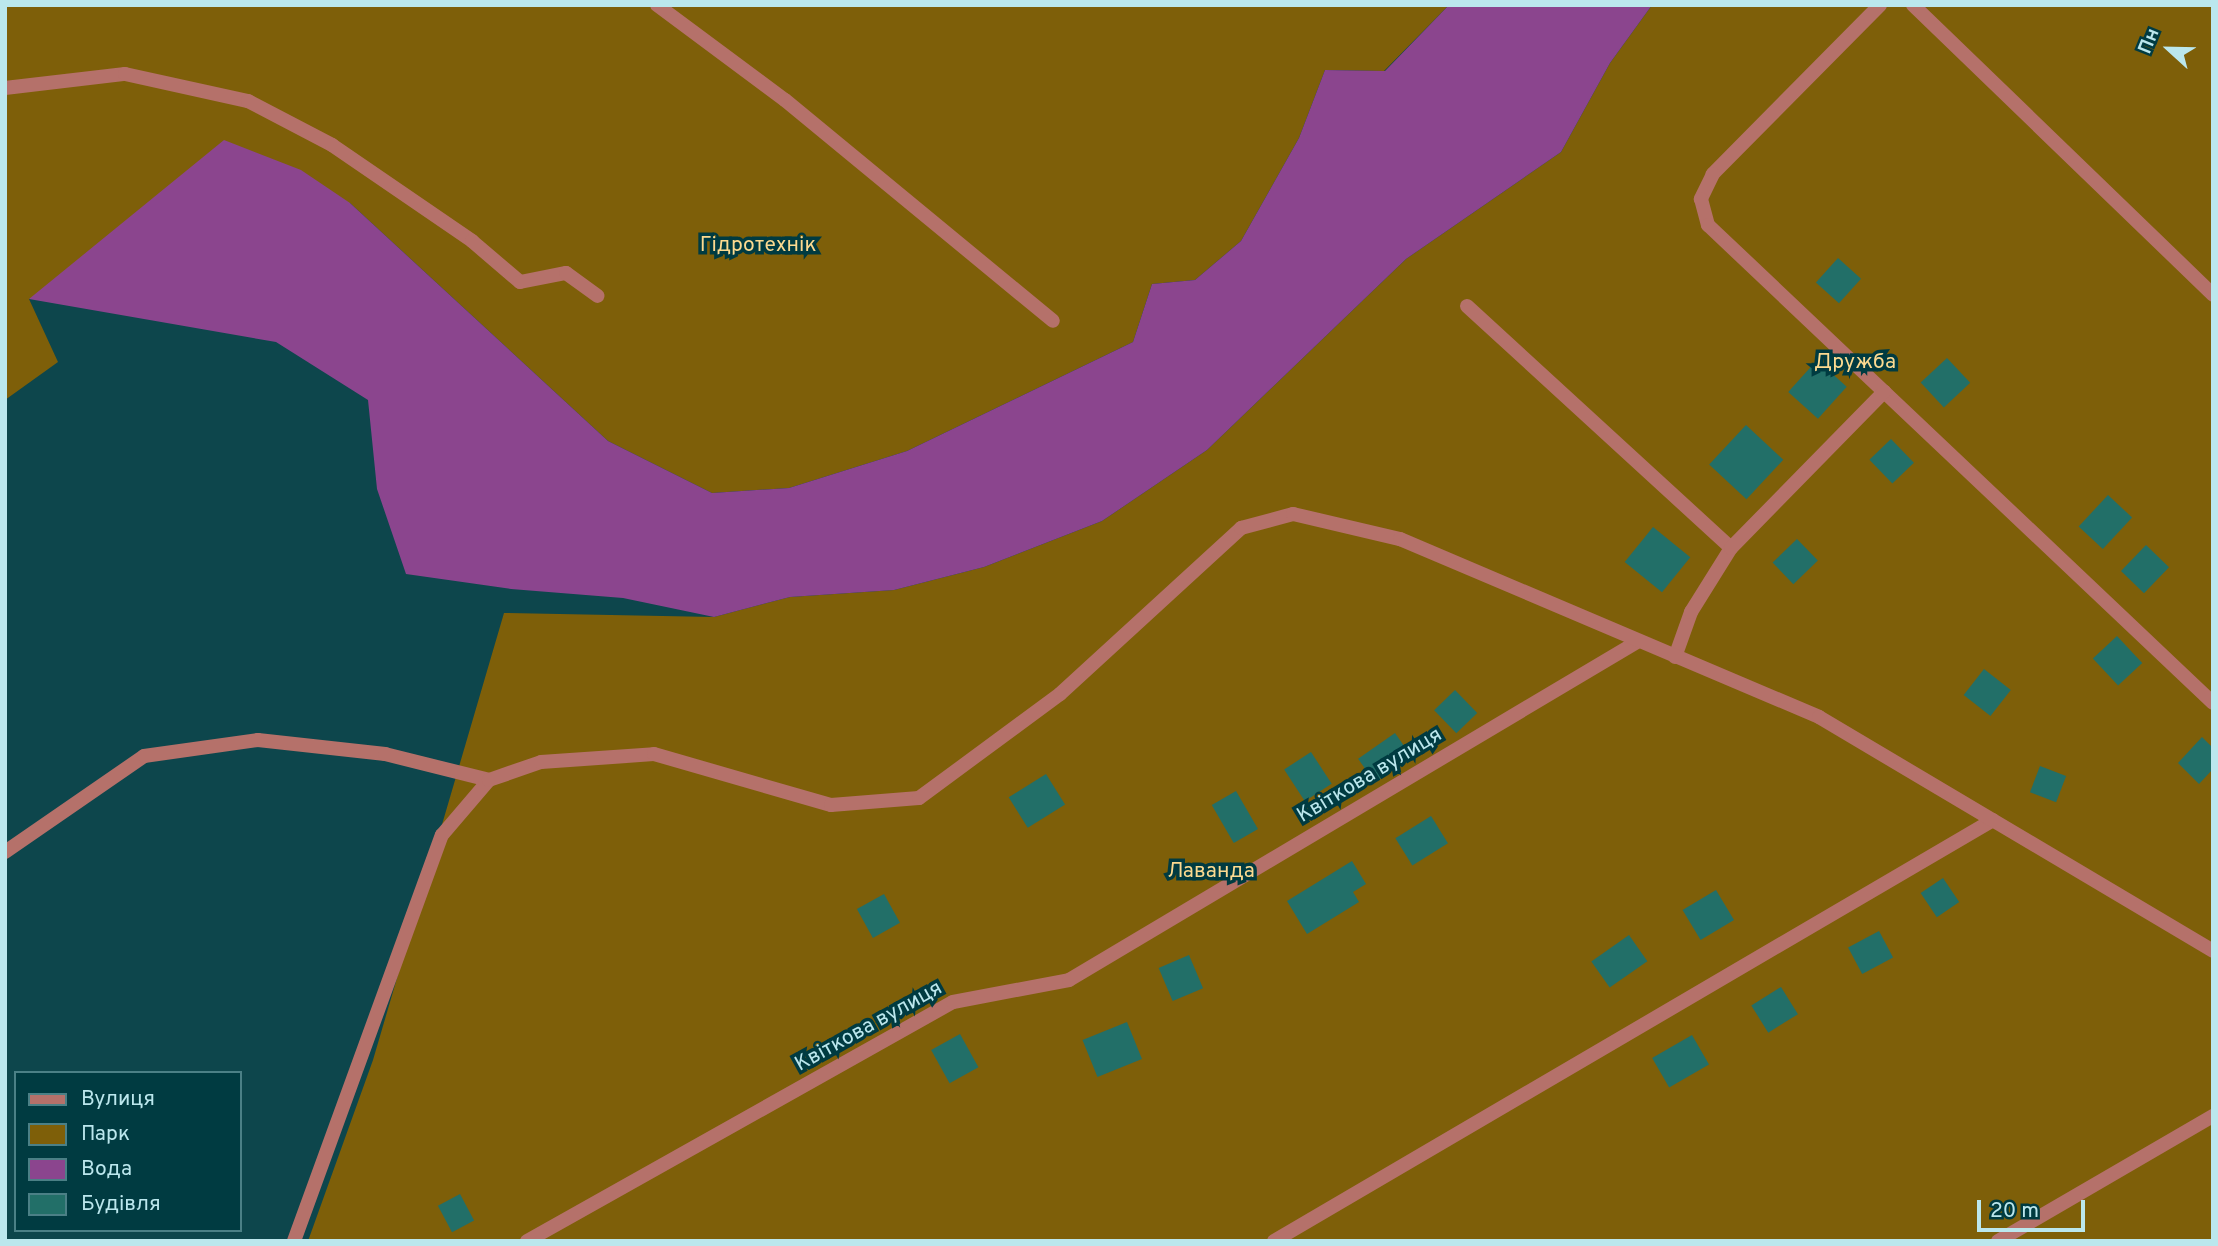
<!DOCTYPE html>
<meta charset="utf-8">
<style>
body{margin:0}
#map{position:relative;width:2218px;height:1246px;overflow:hidden;background:#0d464c;font-family:Overpass,sans-serif}
div>[style]{position:absolute}
[style*='--x']{left:calc(var(--x)*1px);top:calc(var(--y)*1px);width:calc(var(--w)*1px);rotate:calc(var(--a)*1deg)}
.green>*{inset:0;background:#7e5f09}
.water>*{inset:0;background:#8b458e}
.building>*{inset:0;background:#226f68;transform-origin:0 0}
.lane>*{height:14px;margin:-7px;padding:0 7px;transform-origin:7px;border-radius:7px;background:#b5716a}
.street>*{height:14px;margin:-7px;padding:0 7px;transform-origin:7px;border-radius:7px;background:#b5716a}
span{translate:-50% -50%;white-space:nowrap;text-align:center;line-height:1.15;-webkit-text-stroke:7px #003b41;paint-order:stroke}
.park-label{font-size:21px;color:#fcda90}
.street-label{font-size:21px;color:#bbe7ed}
.frame{position:absolute;inset:0;border:7px solid #bbe7ed;pointer-events:none}
.legend{position:absolute;left:14px;top:1071px;width:228px;height:161px;box-sizing:border-box;background:#003b41;border:2px solid #4b8086;margin:0;padding:9px 12px;list-style:none;font-size:21px;color:#bbe7ed}
.legend li{display:flex;align-items:center;gap:14px;height:35px}
.legend b{width:35px;border:2px solid #4b8086}
.north{position:absolute;left:2134px;top:14px;width:70px;height:70px;-webkit-text-stroke:5px #003b41;paint-order:stroke;rotate:292deg;font-size:19px;font-weight:700;line-height:28px;text-align:center;color:#bbe7ed}
.north::after{content:'';display:block;margin:auto;width:24px;height:32px;background:#bbe7ed;clip-path:polygon(50% 0,100% 100%,50% 72%,0 100%)}
.scale{position:absolute;left:1977px;top:1200px;width:108px;height:32px;box-sizing:border-box;border:4px solid #bbe7ed;border-top:0;padding-left:9px;font-size:21px;line-height:24px;white-space:nowrap;color:#bbe7ed;-webkit-text-stroke:5px #003b41;paint-order:stroke}
</style>
<div id="map">
<div class="green">
<i style="clip-path:polygon(5px 5px,1449px 5px,1384px 71px,1325px 70px,1299px 138px,1241px 241px,1195px 280px,1152px 284px,1133px 342px,907px 451px,789px 488px,712px 493px,608px 441px,350px 203px,29px 299px,58px 362px,5px 400px)"></i>
<i style="clip-path:polygon(1652px 5px,2213px 5px,2213px 1241px,308px 1241px,373px 1060px,504px 613px,714px 617px,790px 597px,894px 590px,984px 567px,1102px 521px,1207px 450px,1406px 259px,1561px 152px,1610px 63px)"></i>
</div>
<div class="water">
<i style="clip-path:polygon(1449px 5px,1652px 5px,1610px 63px,1561px 152px,1406px 259px,1207px 450px,1102px 521px,984px 567px,894px 590px,790px 597px,714px 617px,623px 598px,511px 589px,406px 574px,377px 489px,368px 400px,276px 342px,29px 299px,224px 140px,301px 170px,350px 203px,608px 441px,712px 493px,789px 488px,907px 451px,1133px 342px,1152px 284px,1195px 280px,1241px 241px,1299px 138px,1325px 70px,1385px 71px)"></i>
</div>
<div class="building">
<i style="left:1838px;top:258px;width:31px;height:33px;rotate:42deg"></i>
<i style="left:1947px;top:358px;width:34px;height:36px;rotate:47deg"></i>
<i style="left:1817px;top:360px;width:40px;height:43px;rotate:42deg"></i>
<i style="left:1746px;top:425px;width:51px;height:54px;rotate:43deg"></i>
<i style="left:1891px;top:439px;width:33px;height:30px;rotate:46deg"></i>
<i style="left:2108px;top:495px;width:33px;height:43px;rotate:43deg"></i>
<i style="left:1653px;top:527px;width:48px;height:45px;rotate:39deg"></i>
<i style="left:1797px;top:539px;width:30px;height:34px;rotate:46deg"></i>
<i style="left:2146px;top:545px;width:32px;height:36px;rotate:44deg"></i>
<i style="left:2117px;top:636px;width:37px;height:33px;rotate:47deg"></i>
<i style="left:1984px;top:669px;width:34px;height:33px;rotate:38deg"></i>
<i style="left:1455px;top:690px;width:32px;height:29px;rotate:46deg"></i>
<i style="left:1395px;top:733px;width:29px;height:45px;rotate:55deg"></i>
<i style="clip-path:polygon(2202px 737px,2213px 748px,2213px 769px,2199px 784px,2178px 763px)"></i>
<i style="left:1311px;top:752px;width:38px;height:32px;rotate:57deg"></i>
<i style="left:2040px;top:766px;width:28px;height:28px;rotate:21deg"></i>
<i style="left:1046px;top:774px;width:36px;height:44px;rotate:58deg"></i>
<i style="left:1236px;top:791px;width:44px;height:28px;rotate:60deg"></i>
<i style="left:1431px;top:816px;width:32px;height:42px;rotate:58deg"></i>
<i style="clip-path:polygon(1352px 861px,1366px 884px,1353px 892px,1359px 902px,1307px 934px,1287px 901px)"></i>
<i style="left:1943px;top:878px;width:29px;height:27px;rotate:56deg"></i>
<i style="left:1716px;top:890px;width:35px;height:39px;rotate:59deg"></i>
<i style="left:884px;top:894px;width:33px;height:31px;rotate:61deg"></i>
<i style="left:1879px;top:931px;width:30px;height:35px;rotate:62deg"></i>
<i style="left:1629px;top:935px;width:32px;height:46px;rotate:55deg"></i>
<i style="left:1189px;top:955px;width:36px;height:33px;rotate:67deg"></i>
<i style="left:1781px;top:987px;width:32px;height:35px;rotate:58deg"></i>
<i style="left:1127px;top:1022px;width:40px;height:48px;rotate:68deg"></i>
<i style="left:960px;top:1034px;width:38px;height:33px;rotate:61deg"></i>
<i style="left:1692px;top:1035px;width:34px;height:46px;rotate:60deg"></i>
<i style="left:460px;top:1194px;width:30px;height:25px;rotate:62deg"></i>
</div>
<div class="lane">
<i style="--x:657;--y:5;--w:159;--a:36.6"></i>
<i style="--x:785;--y:100;--w:347;--a:39.5"></i>
<i style="--x:1880;--y:5;--w:238;--a:134.7"></i>
<i style="--x:1713;--y:174;--w:28;--a:116"></i>
<i style="--x:1701;--y:199;--w:27;--a:75"></i>
<i style="--x:1708;--y:225;--w:695;--a:43.43"></i>
<i style="--x:1913;--y:5;--w:417;--a:44"></i>
<i style="--x:5;--y:88;--w:121;--a:-6.7"></i>
<i style="--x:125;--y:74;--w:126;--a:12.4"></i>
<i style="--x:248;--y:101;--w:95;--a:27.6"></i>
<i style="--x:332;--y:145;--w:170;--a:34.4"></i>
<i style="--x:472;--y:241;--w:63;--a:40.5"></i>
<i style="--x:520;--y:282;--w:47;--a:-11.1"></i>
<i style="--x:566;--y:273;--w:39;--a:36"></i>
<i style="--x:1467;--y:306;--w:358;--a:42.5"></i>
<i style="--x:5;--y:852;--w:169;--a:-34.6"></i>
<i style="--x:144;--y:756;--w:115;--a:-8"></i>
<i style="--x:258;--y:740;--w:128;--a:6.3"></i>
<i style="--x:385;--y:754;--w:107;--a:14"></i>
<i style="--x:527;--y:1241;--w:488;--a:-29.3"></i>
<i style="--x:953;--y:1002;--w:118;--a:-10.7"></i>
<i style="--x:1069;--y:980;--w:661;--a:-30.76"></i>
<i style="--x:1274;--y:1241;--w:833;--a:-30.35"></i>
<i style="--x:1998;--y:1241;--w:249;--a:-30.2"></i>
</div>
<div class="street">
<i style="--x:1675;--y:657;--w:48;--a:-70.4"></i>
<i style="--x:1691;--y:612;--w:75;--a:-58"></i>
<i style="--x:1731;--y:548;--w:219;--a:-45.6"></i>
<i style="--x:294;--y:1241;--w:432;--a:-70"></i>
<i style="--x:442;--y:835;--w:72;--a:-49.5"></i>
<i style="--x:489;--y:780;--w:55;--a:-19.1"></i>
<i style="--x:541;--y:762;--w:113;--a:-4"></i>
<i style="--x:654;--y:754;--w:184;--a:16.1"></i>
<i style="--x:831;--y:805;--w:88;--a:-4.5"></i>
<i style="--x:919;--y:798;--w:175;--a:-36.4"></i>
<i style="--x:1060;--y:694;--w:246;--a:-42.5"></i>
<i style="--x:1241;--y:528;--w:54;--a:-15.1"></i>
<i style="--x:1293;--y:514;--w:110;--a:13.2"></i>
<i style="--x:1400;--y:539;--w:455;--a:23"></i>
<i style="--x:1819;--y:717;--w:458;--a:30.7"></i>
</div>
<div class="park-label">
<span style="left:758px;top:246px">Гідротехнік</span>
<span style="left:1855px;top:363px">Дружба</span>
<span style="left:1211px;top:872px">Лаванда</span>
</div>
<div class="street-label">
<span style="left:1370px;top:776px;rotate:-31deg">Квіткова вулиця</span>
<span style="left:869px;top:1027px;rotate:-29deg">Квіткова вулиця</span>
</div>
<div class="frame"></div>
<ul class="legend">
<li><b style="height:9px;background:#b5716a"></b>Вулиця</li>
<li><b style="height:19px;background:#7e5f09"></b>Парк</li>
<li><b style="height:19px;background:#8b458e"></b>Вода</li>
<li><b style="height:19px;background:#226f68"></b>Будівля</li>
</ul>
<div class="north">Пн</div>
<div class="scale">20 m</div>
</div>
